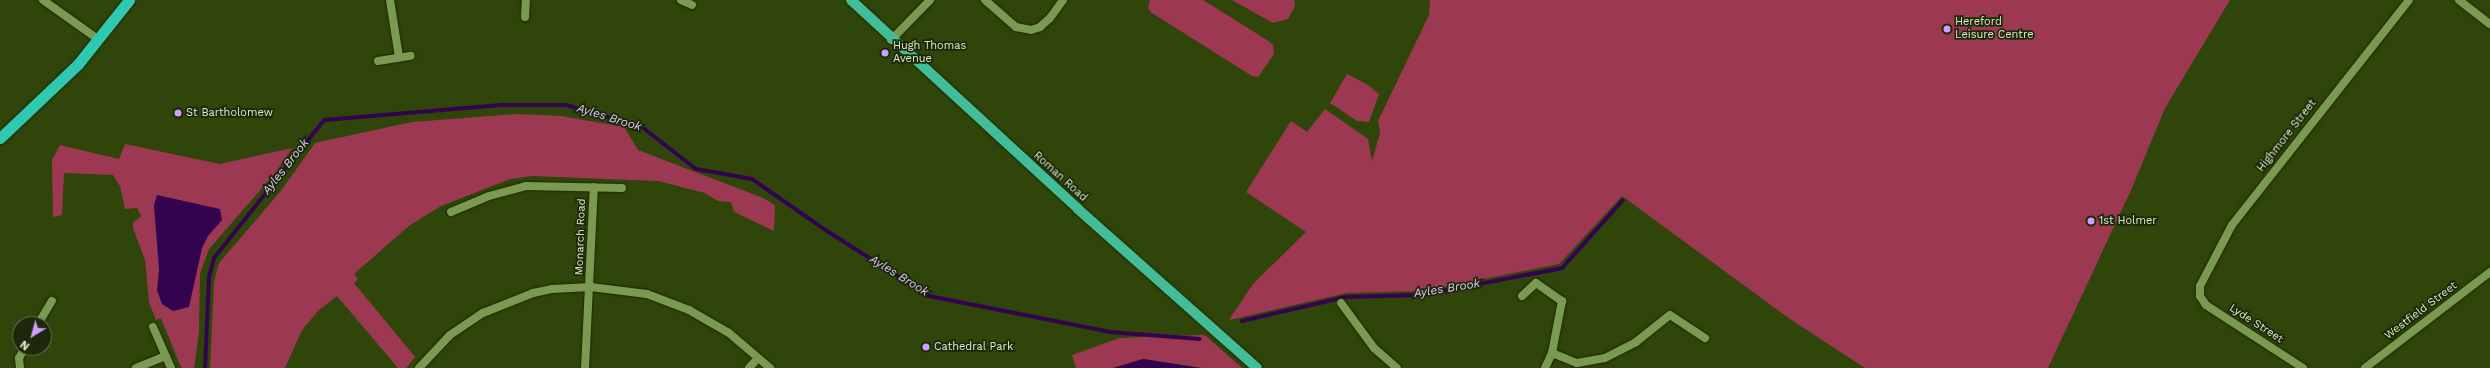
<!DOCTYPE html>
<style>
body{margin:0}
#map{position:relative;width:2490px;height:368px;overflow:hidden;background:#30450a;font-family:"Work Sans",sans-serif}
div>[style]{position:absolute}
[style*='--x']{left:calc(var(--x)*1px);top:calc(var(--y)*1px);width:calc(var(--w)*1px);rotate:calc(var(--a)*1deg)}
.green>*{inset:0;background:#9d3852}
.water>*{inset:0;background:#340350}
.stream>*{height:4px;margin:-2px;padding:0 2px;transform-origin:2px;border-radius:2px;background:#340350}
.roads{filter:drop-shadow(0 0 1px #1b2902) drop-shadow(0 0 1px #1b2902)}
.minor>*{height:8px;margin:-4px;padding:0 4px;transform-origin:4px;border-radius:4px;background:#7b9a51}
.primary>*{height:10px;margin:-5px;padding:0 5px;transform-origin:5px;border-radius:5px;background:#42bd98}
.trunk>*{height:11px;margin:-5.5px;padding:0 5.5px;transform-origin:5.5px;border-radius:5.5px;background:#2fc8b0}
.dots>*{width:11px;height:11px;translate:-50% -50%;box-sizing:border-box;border:2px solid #1c2809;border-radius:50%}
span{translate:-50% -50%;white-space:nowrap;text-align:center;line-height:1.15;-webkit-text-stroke:3.5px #1c2809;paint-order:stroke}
.poi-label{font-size:11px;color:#dcedc7}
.left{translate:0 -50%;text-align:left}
.street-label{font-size:11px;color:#dcedc7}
.water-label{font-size:12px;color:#dfc5f8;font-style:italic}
.north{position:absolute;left:12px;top:316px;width:40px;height:40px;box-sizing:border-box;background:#1c2809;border:1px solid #697755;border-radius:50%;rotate:217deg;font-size:11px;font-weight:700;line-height:16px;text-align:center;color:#dcedc7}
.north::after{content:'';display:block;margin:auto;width:14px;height:18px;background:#d19dfe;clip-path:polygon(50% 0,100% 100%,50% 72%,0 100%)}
</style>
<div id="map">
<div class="green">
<i style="clip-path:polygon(1150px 0,1203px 0,1267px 40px,1273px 45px,1274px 54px,1258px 77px,1252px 76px,1152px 13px,1148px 9px)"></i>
<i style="clip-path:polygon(1232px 0,1294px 0,1295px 6px,1288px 19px,1273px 23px)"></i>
<i style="clip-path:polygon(1430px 0,2230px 0,2165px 108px,2132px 188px,2048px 368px,1865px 368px,1790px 319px,1622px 196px,1559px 264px,1423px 291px,1347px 293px,1229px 320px,1253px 284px,1306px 232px,1246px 192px,1291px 121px,1307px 132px,1325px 109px,1368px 139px,1372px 161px,1380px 133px,1378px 121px,1429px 15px)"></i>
<i style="clip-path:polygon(1347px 74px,1368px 85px,1379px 94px,1369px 122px,1357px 121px,1330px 103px)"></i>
<i style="clip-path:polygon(517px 114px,561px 116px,624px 127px,638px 150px,763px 198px,775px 205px,774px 231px,734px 212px,731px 202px,718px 201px,705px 193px,658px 181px,532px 176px,510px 179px,441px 206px,410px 225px,354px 274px,358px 279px,354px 283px,415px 357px,406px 368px,398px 368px,337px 296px,319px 310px,302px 330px,285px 368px,210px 368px,214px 282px,219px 263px,280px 192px,315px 143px,412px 122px)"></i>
<i style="clip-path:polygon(125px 144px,220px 164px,292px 148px,276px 172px,209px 249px,200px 274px,199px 332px,194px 368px,182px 368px,180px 365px,161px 318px,156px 320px,149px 302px,145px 260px,133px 228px,133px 223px,141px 216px,137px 208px,125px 209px,120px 186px,113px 175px,64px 173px,62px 215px,53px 217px,52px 160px,60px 145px,119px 159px)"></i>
<i style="clip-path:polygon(1202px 335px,1206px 336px,1242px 368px,1201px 368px,1143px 359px,1113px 368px,1076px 368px,1072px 355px,1120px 338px)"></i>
</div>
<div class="water">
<i style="clip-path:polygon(157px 195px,220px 209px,222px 220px,208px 236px,202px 248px,189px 307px,173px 311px,162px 304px,157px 290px,159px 270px,154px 205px)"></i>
<i style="clip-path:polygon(1143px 359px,1201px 368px,1113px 368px)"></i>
</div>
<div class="stream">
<i style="--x:1242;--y:321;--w:106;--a:-13.1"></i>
<i style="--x:1345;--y:297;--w:76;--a:-1.5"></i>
<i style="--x:1421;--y:295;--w:144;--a:-10.8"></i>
<i style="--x:1562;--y:268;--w:91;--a:-48.1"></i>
<i style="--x:205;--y:368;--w:91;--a:-87.5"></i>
<i style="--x:209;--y:277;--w:20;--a:-75"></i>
<i style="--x:214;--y:258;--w:176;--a:-51.4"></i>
<i style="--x:324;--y:120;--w:181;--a:-4.8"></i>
<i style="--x:504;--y:105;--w:62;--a:0"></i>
<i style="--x:566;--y:105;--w:79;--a:16.1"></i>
<i style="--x:642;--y:127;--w:68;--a:37.9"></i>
<i style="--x:696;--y:169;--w:57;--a:10.1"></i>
<i style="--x:752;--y:179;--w:88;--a:34.8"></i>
<i style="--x:824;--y:229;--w:125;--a:32.5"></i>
<i style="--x:929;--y:296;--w:185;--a:11.2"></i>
<i style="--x:1110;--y:332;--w:90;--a:4.4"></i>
</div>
<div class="roads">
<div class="minor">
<i style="--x:43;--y:0;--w:69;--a:35.5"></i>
<i style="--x:390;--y:0;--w:58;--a:81"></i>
<i style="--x:681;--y:0;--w:12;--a:24"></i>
<i style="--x:985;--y:0;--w:41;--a:41.1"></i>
<i style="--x:1016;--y:27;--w:15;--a:11"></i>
<i style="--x:1031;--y:30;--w:9;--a:-18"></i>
<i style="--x:1040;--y:27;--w:13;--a:-42"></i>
<i style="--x:1050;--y:18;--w:22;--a:-54"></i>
<i style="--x:2459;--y:0;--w:39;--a:38"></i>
<i style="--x:525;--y:17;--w:17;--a:-87"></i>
<i style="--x:891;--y:40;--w:56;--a:-45.7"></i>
<i style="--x:378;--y:61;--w:33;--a:-9"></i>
<i style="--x:451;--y:212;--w:41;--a:-22.8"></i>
<i style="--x:489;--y:196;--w:38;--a:-15"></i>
<i style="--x:526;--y:186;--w:96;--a:1.2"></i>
<i style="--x:1522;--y:296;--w:19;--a:-43"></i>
<i style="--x:1536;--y:283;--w:32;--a:35"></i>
<i style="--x:1562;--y:301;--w:53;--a:100.9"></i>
<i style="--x:1552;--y:353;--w:17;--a:115"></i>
<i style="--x:1341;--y:303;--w:56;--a:53.7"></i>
<i style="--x:1374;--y:348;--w:30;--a:41"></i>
<i style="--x:38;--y:324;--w:27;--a:-59"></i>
<i style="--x:153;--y:327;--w:45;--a:66.3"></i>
<i style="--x:1552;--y:353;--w:27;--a:22"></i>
<i style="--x:1577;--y:363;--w:28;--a:-10"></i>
<i style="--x:1605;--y:358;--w:35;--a:-27"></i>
<i style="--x:1636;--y:342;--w:43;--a:-38.5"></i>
<i style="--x:1670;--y:315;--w:42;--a:33.3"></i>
<i style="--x:20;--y:368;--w:10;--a:-96"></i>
<i style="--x:19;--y:358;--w:12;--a:-59"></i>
<i style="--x:136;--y:368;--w:32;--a:-22"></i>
<i style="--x:419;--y:368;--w:45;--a:-46.8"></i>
<i style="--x:450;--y:335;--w:40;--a:-34"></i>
<i style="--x:483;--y:313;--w:54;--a:-21.8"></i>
<i style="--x:533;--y:293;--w:19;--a:-12"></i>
<i style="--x:552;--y:289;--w:39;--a:-3"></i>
<i style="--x:591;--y:287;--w:56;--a:7.1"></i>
<i style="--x:647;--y:294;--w:45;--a:20.9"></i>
<i style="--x:689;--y:310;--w:46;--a:29.9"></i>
<i style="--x:729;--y:333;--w:54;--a:40.5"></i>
<i style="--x:585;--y:368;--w:181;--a:-87.2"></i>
<i style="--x:749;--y:368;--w:13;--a:-48"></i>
<i style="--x:2303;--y:368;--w:116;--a:-147"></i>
<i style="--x:2206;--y:305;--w:11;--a:-124"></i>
<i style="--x:2200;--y:296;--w:10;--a:-90"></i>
<i style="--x:2200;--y:286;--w:69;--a:-62.3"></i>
<i style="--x:2232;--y:225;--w:286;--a:-51.8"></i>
<i style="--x:2365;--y:368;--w:158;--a:-37.5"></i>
</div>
<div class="primary">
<i style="--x:851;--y:0;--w:309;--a:42.6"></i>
<i style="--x:1078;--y:209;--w:239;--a:41.6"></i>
</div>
<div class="trunk">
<i style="--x:0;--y:138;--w:108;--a:-43.5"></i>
<i style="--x:78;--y:64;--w:82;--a:-51.4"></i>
</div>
</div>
<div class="dots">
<i style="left:1947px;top:29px;background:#d19dfe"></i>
<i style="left:885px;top:53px;background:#d19dfe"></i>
<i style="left:178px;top:113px;background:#d19dfe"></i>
<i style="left:2091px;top:221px;background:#d19dfe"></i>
<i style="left:926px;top:347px;background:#d19dfe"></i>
</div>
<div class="poi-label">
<span class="left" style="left:1955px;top:29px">Hereford<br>Leisure Centre</span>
<span class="left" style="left:893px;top:53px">Hugh Thomas<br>Avenue</span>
<span class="left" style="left:186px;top:113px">St Bartholomew</span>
<span class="left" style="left:2099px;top:221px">1st Holmer</span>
<span class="left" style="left:934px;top:347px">Cathedral Park</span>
</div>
<div class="street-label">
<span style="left:2287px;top:136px;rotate:-52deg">Highmore Street</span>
<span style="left:1060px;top:177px;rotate:42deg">Roman Road</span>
<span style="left:581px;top:237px;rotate:-88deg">Monarch Road</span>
<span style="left:2421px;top:311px;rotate:-37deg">Westfield Street</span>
<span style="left:2256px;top:324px;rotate:33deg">Lyde Street</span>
</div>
<div class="water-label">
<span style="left:609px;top:118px;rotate:17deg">Ayles Brook</span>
<span style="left:286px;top:167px;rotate:-52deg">Ayles Brook</span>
<span style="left:899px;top:276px;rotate:32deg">Ayles Brook</span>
<span style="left:1447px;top:289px;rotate:-9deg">Ayles Brook</span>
</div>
<div class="north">N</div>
</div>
